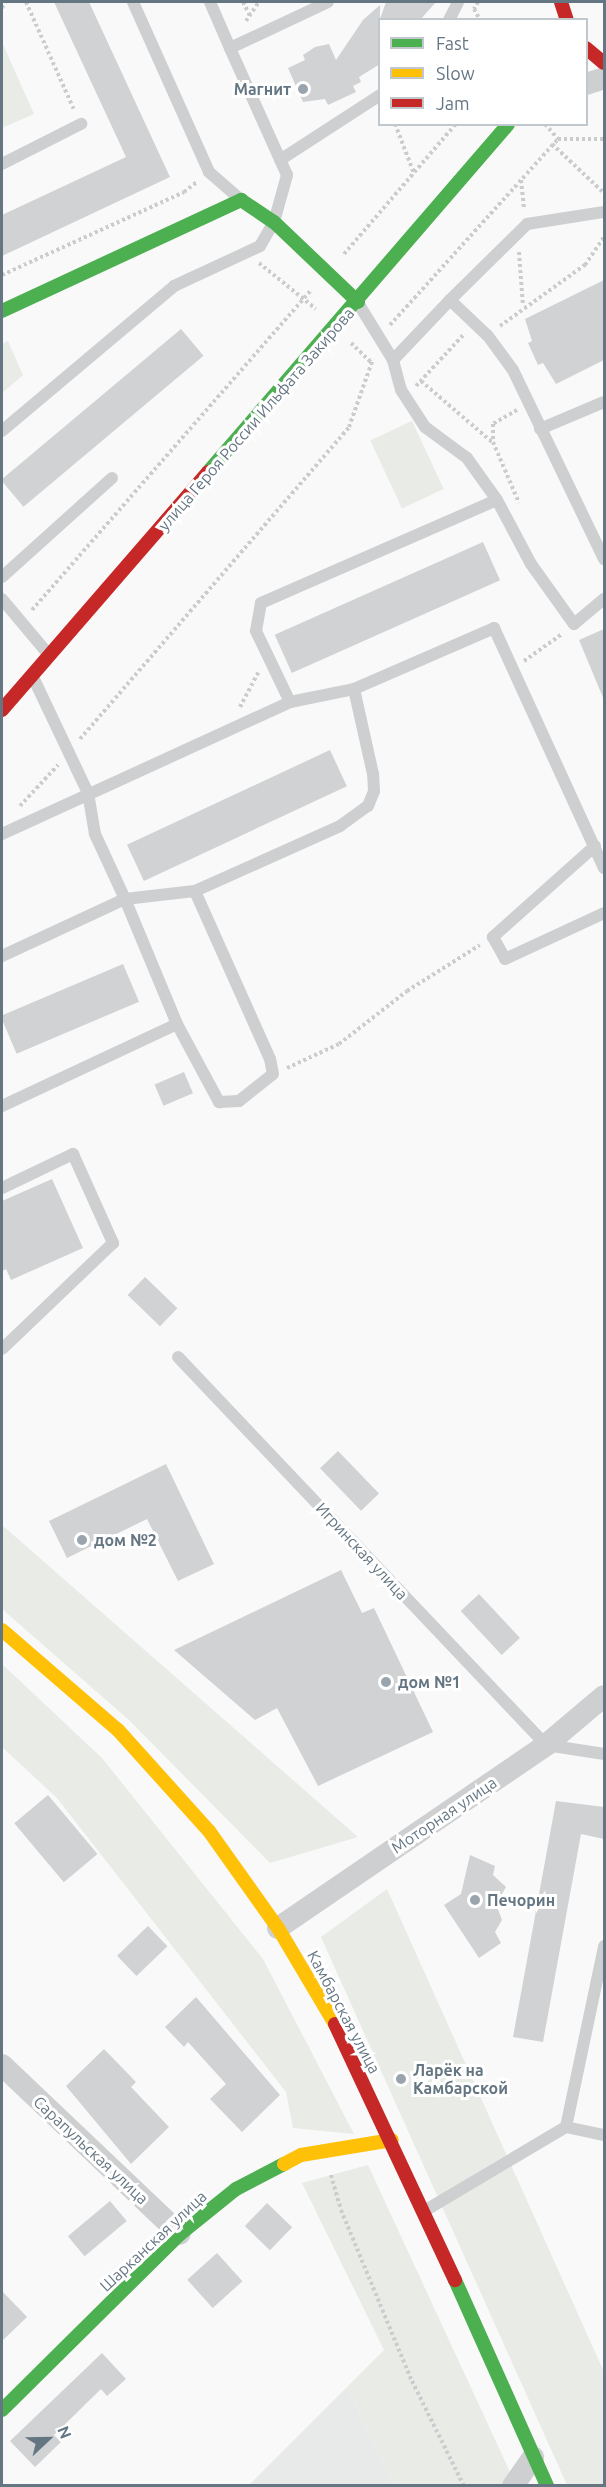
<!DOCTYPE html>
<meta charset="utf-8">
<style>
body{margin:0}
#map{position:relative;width:606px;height:2487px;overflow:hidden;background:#f9f9f9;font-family:Ubuntu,sans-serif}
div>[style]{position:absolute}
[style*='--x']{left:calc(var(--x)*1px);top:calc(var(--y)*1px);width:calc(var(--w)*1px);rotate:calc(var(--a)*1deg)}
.built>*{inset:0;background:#e8e9e9}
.green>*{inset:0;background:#e8ebe6;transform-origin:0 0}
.building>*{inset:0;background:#d0d2d3;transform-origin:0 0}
.path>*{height:4px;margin-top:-2px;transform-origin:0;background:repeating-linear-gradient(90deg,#cbcccd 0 3px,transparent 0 6px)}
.lane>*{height:12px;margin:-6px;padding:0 6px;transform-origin:6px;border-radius:6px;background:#cecfd0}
.street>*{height:22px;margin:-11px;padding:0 11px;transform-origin:11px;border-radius:11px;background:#cecfd0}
.fast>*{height:14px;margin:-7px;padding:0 7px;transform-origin:7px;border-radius:7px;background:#4caf50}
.slow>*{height:14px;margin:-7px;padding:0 7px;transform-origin:7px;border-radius:7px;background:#ffc107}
.jam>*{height:14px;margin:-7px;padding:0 7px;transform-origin:7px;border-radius:7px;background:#c62828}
.dots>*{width:16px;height:16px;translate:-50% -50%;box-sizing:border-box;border:3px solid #fff;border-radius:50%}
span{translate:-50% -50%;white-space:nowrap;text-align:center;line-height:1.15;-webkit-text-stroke:6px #fff;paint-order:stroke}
.poi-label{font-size:16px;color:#657683;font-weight:700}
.right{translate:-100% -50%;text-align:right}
.left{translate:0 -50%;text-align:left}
.street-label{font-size:16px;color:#657683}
.frame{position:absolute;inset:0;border:3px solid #657683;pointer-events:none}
.legend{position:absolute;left:378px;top:18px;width:210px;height:108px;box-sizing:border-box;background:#fff;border:2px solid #c1c8cd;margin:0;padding:8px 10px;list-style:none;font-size:18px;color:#657683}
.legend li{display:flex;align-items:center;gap:12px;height:30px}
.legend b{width:30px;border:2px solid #c1c8cd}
.north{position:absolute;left:18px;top:2409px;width:60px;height:60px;-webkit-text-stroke:4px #fff;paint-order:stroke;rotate:68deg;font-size:16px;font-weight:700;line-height:24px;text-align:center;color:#657683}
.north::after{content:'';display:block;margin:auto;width:21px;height:27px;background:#657683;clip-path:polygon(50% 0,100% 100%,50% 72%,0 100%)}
</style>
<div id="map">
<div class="built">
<i style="clip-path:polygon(347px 2387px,393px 2485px,248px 2486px)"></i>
</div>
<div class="green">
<i style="clip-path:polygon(2px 42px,34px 114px,2px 128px)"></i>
<i style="clip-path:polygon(8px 341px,23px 375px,2px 393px,2px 344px)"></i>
<i style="left:412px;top:421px;width:75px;height:46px;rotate:65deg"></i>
<i style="clip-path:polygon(2px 1525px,358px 1837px,270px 1863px,129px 1720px,2px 1609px)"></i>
<i style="clip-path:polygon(2px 1664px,102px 1758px,263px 1959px,354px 2134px,293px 2128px,286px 2092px,57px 1798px,2px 1747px)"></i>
<i style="clip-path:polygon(387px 1889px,604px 2372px,604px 2485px,567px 2485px,321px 1937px)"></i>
<i style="clip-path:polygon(368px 2165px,516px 2485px,393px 2485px,347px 2387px,384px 2350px,302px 2183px)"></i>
</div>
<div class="building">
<i style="clip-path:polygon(54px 2px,89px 2px,170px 177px,2px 256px,2px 215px,126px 157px)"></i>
<i style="clip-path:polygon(386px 2px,436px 2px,420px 20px,380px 20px,380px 64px,359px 77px,361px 82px,353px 86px,356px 92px,328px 105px,325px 99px,303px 102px,288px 68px,305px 60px,303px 55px,315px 47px,329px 44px,336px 60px,363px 20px,380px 5px,380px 19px)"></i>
<i style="clip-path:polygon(604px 280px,604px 360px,556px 384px,543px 363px,538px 365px,528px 343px,532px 341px,525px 319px)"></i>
<i style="left:181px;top:329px;width:35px;height:235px;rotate:50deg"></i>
<i style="left:483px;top:542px;width:42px;height:228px;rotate:66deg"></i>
<i style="clip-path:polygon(604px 629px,604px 700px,579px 640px)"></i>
<i style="left:330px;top:750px;width:40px;height:224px;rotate:65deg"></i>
<i style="left:123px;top:964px;width:41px;height:133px;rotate:67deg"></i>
<i style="left:184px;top:1072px;width:23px;height:32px;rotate:67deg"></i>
<i style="clip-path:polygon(52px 1179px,83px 1248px,11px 1280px,6px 1269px,2px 1271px,2px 1201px)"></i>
<i style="left:145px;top:1277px;width:45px;height:25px;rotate:44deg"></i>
<i style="left:338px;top:1451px;width:59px;height:25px;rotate:46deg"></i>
<i style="clip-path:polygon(166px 1464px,214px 1564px,178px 1581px,147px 1519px,67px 1558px,49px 1521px)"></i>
<i style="clip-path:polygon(341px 1570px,362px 1613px,374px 1608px,433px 1732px,318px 1786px,277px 1708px,255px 1720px,174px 1650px)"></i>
<i style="left:479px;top:1594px;width:60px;height:25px;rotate:47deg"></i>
<i style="left:48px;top:1795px;width:77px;height:44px;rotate:50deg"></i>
<i style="clip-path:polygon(556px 1801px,604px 1807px,604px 1839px,581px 1834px,543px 2042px,513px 2037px)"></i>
<i style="clip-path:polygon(470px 1855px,495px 1866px,493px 1875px,506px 1887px,496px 1904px,502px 1920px,495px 1932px,501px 1943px,479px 1958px,444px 1905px,461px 1894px)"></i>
<i style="left:148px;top:1926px;width:28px;height:43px;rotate:46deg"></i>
<i style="clip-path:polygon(196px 1997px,280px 2095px,242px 2132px,210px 2099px,226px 2084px,188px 2042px,184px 2047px,165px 2027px)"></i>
<i style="clip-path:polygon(104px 2049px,136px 2082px,131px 2087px,169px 2127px,131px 2164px,66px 2086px)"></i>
<i style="left:110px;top:2201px;width:26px;height:55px;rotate:50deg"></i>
<i style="left:267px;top:2203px;width:35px;height:32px;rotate:44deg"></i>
<i style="left:217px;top:2253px;width:38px;height:40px;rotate:48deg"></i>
<i style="clip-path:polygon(2px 2291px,27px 2317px,2px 2341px)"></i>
<i style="clip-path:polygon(102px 2353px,126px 2379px,107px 2396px,101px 2389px,54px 2435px,61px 2442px,35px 2467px,10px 2441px)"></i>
</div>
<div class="path">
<i style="--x:26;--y:2;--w:118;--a:66"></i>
<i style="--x:243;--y:2;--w:16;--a:63"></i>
<i style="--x:478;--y:2;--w:8;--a:120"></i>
<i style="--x:474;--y:9;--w:13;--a:61"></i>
<i style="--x:2;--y:8;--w:7;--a:-63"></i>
<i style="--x:246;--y:21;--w:23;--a:-56"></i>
<i style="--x:395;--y:124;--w:53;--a:68.8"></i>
<i style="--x:545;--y:124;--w:20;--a:49"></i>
<i style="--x:558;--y:139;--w:46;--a:0"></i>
<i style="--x:552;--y:144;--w:71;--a:43.3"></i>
<i style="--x:521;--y:180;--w:30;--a:84"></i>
<i style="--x:519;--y:252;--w:54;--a:85.8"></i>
<i style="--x:344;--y:254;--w:172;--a:-49.3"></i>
<i style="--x:259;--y:263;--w:73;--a:38.9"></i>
<i style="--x:2;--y:275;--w:200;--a:-24.5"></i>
<i style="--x:184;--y:192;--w:16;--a:-38"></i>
<i style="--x:390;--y:325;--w:251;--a:-47.9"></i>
<i style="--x:500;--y:326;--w:105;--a:-35.7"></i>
<i style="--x:585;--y:265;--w:34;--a:-56"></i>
<i style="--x:351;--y:343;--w:29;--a:44"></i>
<i style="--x:421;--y:381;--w:94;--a:40.7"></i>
<i style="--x:416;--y:386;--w:71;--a:-47.3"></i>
<i style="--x:517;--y:410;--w:28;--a:150"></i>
<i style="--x:493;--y:424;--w:18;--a:90"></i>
<i style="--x:493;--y:442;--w:66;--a:66.9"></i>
<i style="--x:32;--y:610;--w:425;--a:-48.9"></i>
<i style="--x:524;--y:661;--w:47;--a:-35.4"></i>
<i style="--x:240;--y:707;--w:41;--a:-62.2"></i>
<i style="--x:80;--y:739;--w:412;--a:-49.2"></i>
<i style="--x:349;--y:427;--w:72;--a:-70.6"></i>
<i style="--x:20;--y:806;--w:56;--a:-47.2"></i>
<i style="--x:287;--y:1068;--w:57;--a:-24.8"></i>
<i style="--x:339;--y:1044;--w:86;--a:-37.9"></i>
<i style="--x:407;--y:991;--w:86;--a:-32.2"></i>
<i style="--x:331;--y:2175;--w:36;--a:74"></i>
<i style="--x:341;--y:2210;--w:185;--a:67.5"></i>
<i style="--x:412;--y:2381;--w:117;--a:63.7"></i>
</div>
<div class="lane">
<i style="--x:133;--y:2;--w:186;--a:65.9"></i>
<i style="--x:209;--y:172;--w:38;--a:41"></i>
<i style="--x:210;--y:2;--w:50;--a:66.5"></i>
<i style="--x:449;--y:20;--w:20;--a:-63"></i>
<i style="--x:280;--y:160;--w:119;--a:-33"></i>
<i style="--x:2;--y:164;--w:89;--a:-26.9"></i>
<i style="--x:450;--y:300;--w:108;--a:-44.6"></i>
<i style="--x:527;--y:224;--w:78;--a:-8.9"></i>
<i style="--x:358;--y:303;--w:67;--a:58.4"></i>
<i style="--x:393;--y:360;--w:83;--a:-46.5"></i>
<i style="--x:450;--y:300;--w:52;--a:43.5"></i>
<i style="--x:488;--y:336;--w:42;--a:53.7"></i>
<i style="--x:513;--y:370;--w:210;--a:64.3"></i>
<i style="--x:540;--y:429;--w:69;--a:-22.9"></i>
<i style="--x:2;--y:431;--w:225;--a:-40.1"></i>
<i style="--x:174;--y:286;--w:95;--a:-24.9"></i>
<i style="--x:260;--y:246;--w:28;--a:-60"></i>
<i style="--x:274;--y:222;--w:49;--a:-74.5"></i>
<i style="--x:287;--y:175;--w:139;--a:-114.2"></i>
<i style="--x:230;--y:48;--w:108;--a:-25.1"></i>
<i style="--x:497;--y:500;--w:72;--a:62"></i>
<i style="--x:531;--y:564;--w:74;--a:54.4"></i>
<i style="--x:574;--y:624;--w:39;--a:-40"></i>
<i style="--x:2;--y:577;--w:148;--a:-42"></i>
<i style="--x:2;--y:599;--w:73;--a:50"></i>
<i style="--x:290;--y:702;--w:79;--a:-115.6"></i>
<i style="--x:256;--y:631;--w:28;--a:-80"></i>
<i style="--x:261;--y:603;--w:257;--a:-23.6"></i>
<i style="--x:497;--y:500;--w:52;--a:-125.5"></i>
<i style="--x:467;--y:458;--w:52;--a:-143.6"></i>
<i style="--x:425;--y:427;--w:44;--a:-123"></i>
<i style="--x:401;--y:390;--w:31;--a:-105"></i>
<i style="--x:2;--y:834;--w:317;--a:-24.6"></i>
<i style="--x:290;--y:702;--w:65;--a:-11.5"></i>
<i style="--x:354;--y:689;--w:153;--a:-23.5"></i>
<i style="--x:494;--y:628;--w:264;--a:65.4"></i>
<i style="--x:595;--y:846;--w:137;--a:138.3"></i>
<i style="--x:493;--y:937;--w:25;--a:61"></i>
<i style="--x:505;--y:959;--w:109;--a:-24.9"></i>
<i style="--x:2;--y:956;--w:136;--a:-24.9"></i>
<i style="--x:125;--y:899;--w:72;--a:-114.8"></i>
<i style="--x:95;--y:834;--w:42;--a:-99.7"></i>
<i style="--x:88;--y:793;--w:128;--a:-115.4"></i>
<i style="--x:177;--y:1024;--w:89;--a:61.7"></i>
<i style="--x:219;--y:1102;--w:20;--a:-3"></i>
<i style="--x:239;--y:1101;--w:43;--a:-38.5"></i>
<i style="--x:273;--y:1074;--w:15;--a:-101"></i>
<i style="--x:270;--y:1059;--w:184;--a:-114.1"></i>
<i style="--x:2;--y:1106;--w:193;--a:-25.1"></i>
<i style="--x:177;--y:1024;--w:135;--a:-112.6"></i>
<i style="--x:125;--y:899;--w:70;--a:-6.5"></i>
<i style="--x:195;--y:891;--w:159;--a:-24.1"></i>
<i style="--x:340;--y:826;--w:34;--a:-36"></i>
<i style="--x:368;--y:806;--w:16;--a:-68"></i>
<i style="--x:374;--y:791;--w:17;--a:-93"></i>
<i style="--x:373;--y:774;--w:87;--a:-102.6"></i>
<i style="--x:2;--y:1188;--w:79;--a:-25.6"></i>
<i style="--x:73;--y:1154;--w:98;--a:65.8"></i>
<i style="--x:113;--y:1243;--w:153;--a:136.3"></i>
<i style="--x:178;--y:1357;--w:535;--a:46.52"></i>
<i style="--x:546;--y:1745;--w:59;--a:8.8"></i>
<i style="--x:566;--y:2127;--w:39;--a:12"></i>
<i style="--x:426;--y:2210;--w:163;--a:-30.7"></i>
<i style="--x:566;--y:2127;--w:185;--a:-78.1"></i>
</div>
<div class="street">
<i style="--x:586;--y:84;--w:19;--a:-18"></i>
<i style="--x:278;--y:1928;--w:325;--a:-34.3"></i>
<i style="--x:546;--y:1745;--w:76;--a:-40.2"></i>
<i style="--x:2;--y:2065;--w:245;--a:43.5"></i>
<i style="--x:513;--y:2486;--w:35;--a:-55"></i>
</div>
<div class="fast">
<i style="--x:2;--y:311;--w:264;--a:-24.9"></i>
<i style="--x:241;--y:200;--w:40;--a:34"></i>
<i style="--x:274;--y:222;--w:116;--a:43.6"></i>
<i style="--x:208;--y:472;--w:459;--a:-49.2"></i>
<i style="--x:455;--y:2280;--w:226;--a:65.9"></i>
<i style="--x:2;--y:2410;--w:250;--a:-44.7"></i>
<i style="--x:180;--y:2234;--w:72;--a:-38.8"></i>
<i style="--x:236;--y:2189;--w:54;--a:-27.5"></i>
</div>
<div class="slow">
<i style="--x:2;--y:1630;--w:153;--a:40.8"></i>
<i style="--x:118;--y:1730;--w:136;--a:48"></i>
<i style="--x:209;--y:1831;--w:119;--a:54.6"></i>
<i style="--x:278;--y:1928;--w:112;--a:59.3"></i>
<i style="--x:284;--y:2164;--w:19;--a:-28"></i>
<i style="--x:301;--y:2155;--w:92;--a:-9.4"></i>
</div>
<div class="jam">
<i style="--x:561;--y:2;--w:19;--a:72"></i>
<i style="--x:586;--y:48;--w:23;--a:40"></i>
<i style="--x:2;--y:710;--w:315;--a:-49.1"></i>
<i style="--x:335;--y:2024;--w:283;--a:64.9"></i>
</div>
<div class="dots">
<i style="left:303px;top:89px;background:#99a4ac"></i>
<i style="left:82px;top:1540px;background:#99a4ac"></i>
<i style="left:386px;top:1682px;background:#99a4ac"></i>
<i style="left:475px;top:1900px;background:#99a4ac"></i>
<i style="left:401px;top:2079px;background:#99a4ac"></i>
</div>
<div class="poi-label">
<span class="right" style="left:291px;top:89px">Магнит</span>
<span class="left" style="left:94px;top:1540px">дом №2</span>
<span class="left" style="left:398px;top:1682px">дом №1</span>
<span class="left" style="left:487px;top:1900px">Печорин</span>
<span class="left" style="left:413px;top:2079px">Ларёк на<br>Камбарской</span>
</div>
<div class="street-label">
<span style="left:256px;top:419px;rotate:-49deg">улица Героя России Ильфата Закирова</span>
<span style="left:362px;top:1551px;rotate:47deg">Игринская улица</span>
<span style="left:444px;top:1815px;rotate:-34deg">Моторная улица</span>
<span style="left:344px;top:2012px;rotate:62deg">Камбарская улица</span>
<span style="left:91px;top:2150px;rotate:43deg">Сарапульская улица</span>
<span style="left:153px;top:2241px;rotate:-43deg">Шарканская улица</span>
</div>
<div class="frame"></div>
<ul class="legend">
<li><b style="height:8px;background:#4caf50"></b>Fast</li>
<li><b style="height:8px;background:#ffc107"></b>Slow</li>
<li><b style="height:8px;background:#c62828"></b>Jam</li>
</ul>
<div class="north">N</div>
</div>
